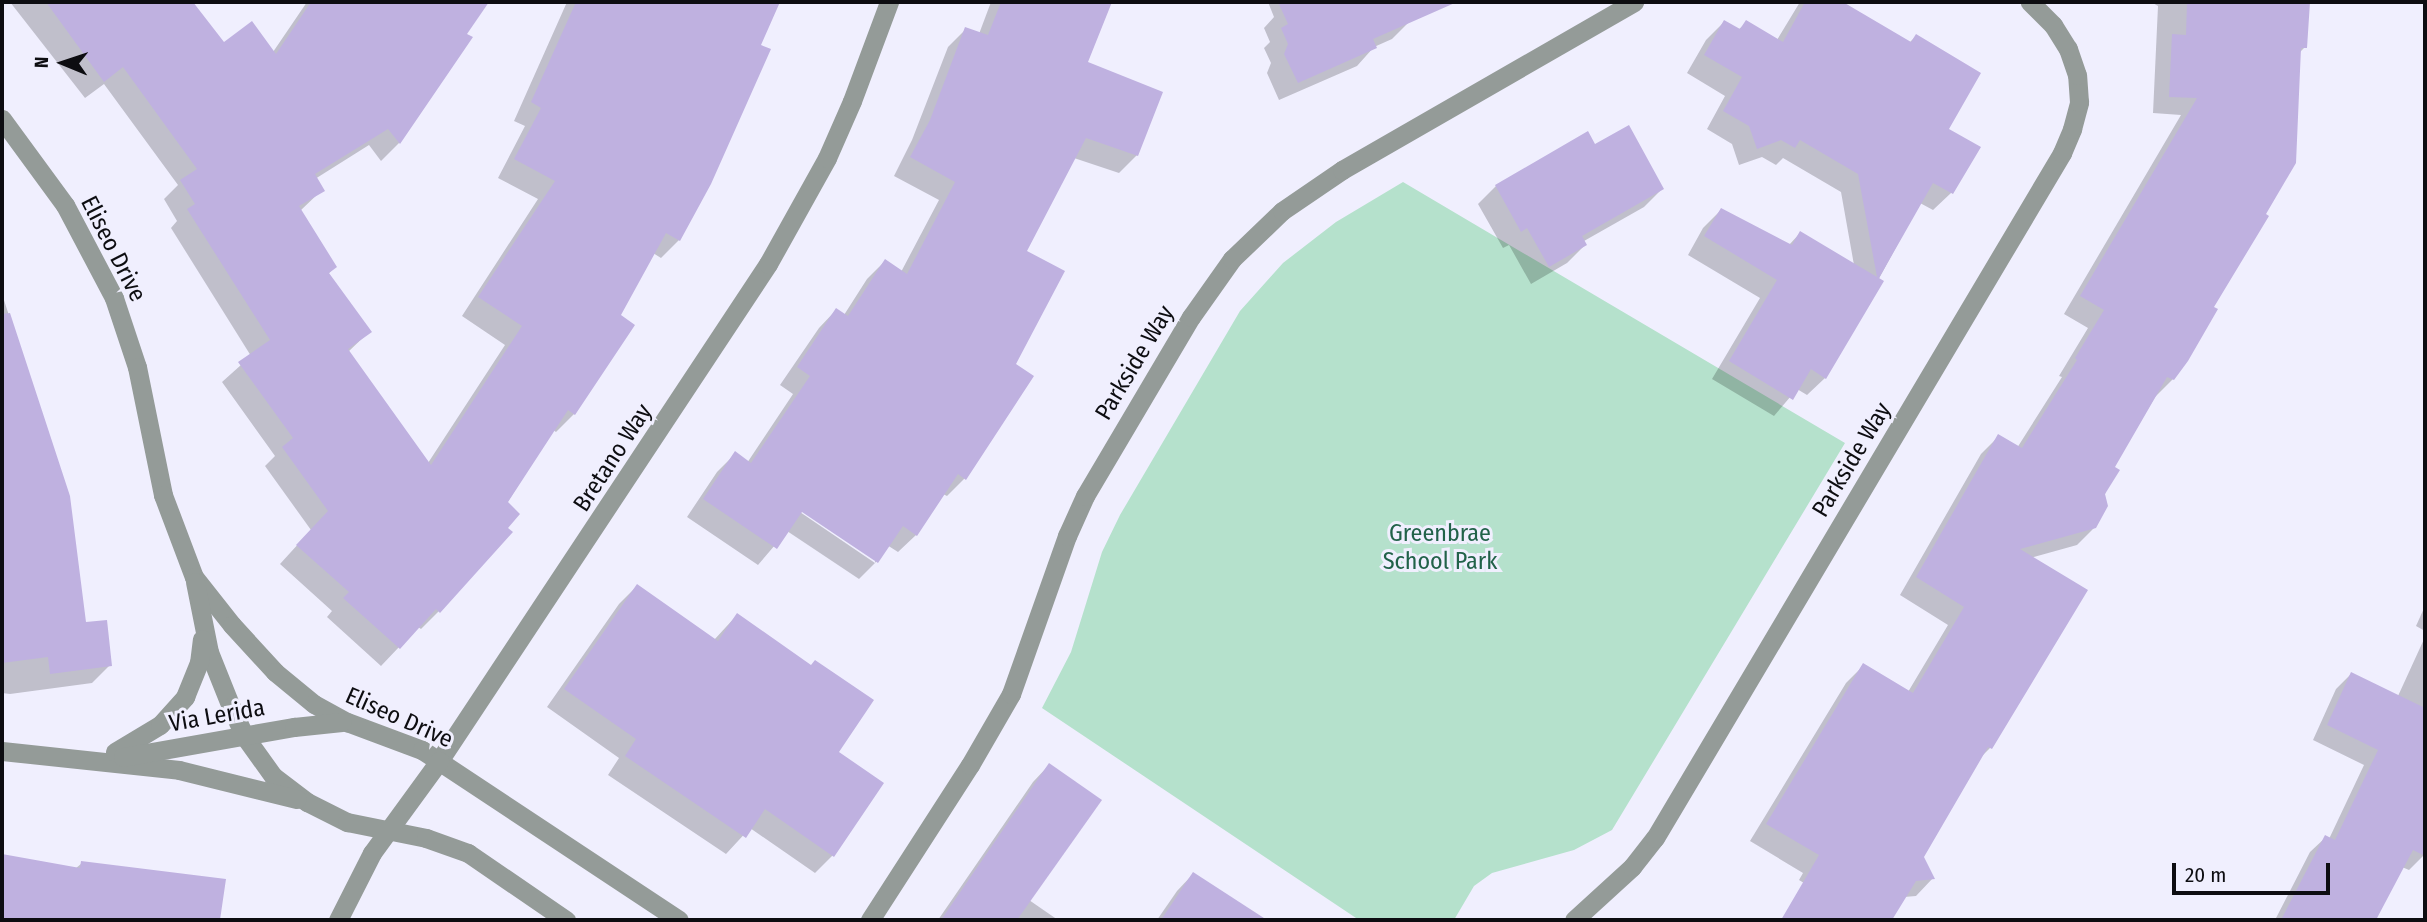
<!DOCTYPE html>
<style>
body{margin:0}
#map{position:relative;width:2427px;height:922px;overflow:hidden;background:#f0effe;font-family:"Fira Sans Condensed",sans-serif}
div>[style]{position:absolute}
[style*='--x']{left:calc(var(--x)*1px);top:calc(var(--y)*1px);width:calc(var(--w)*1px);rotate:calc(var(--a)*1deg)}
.green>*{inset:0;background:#b5e1cc}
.shadow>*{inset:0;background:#0003}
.building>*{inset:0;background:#bfb1e0}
.minor>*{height:19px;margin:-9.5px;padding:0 9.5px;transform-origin:9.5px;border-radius:9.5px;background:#949b98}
.tertiary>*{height:19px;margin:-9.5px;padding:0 9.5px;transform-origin:9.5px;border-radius:9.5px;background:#949b98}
span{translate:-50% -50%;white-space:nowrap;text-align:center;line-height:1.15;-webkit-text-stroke:6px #f0effe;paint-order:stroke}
.street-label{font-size:24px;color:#0d0d11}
.park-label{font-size:24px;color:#216249}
.frame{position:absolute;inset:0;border:4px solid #0d0d11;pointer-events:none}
.north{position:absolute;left:28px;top:28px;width:70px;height:70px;-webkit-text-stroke:5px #f0effe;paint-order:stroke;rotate:272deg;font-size:19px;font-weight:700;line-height:28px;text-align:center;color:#0d0d11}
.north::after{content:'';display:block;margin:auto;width:24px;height:32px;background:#0d0d11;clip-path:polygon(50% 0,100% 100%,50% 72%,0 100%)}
.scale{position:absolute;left:2172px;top:863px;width:158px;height:32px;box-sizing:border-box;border:4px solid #0d0d11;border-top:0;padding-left:9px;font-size:21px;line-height:24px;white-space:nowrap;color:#0d0d11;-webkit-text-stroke:5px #f0effe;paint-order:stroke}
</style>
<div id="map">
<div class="green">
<i style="clip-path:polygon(1403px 182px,1845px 443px,1612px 830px,1574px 850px,1492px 873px,1474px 886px,1454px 920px,1359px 920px,1042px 708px,1071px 652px,1102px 552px,1120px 515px,1240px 311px,1283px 263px,1336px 222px)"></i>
</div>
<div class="shadow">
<i style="clip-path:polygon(10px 2px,191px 2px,223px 45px,273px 52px,307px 2px,487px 2px,465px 35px,470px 38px,399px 143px,381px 161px,369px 145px,315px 179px,322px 190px,300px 211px,335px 267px,328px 274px,369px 332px,348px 352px,428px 463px,505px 345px,462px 316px,538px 199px,498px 178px,525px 126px,514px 121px,567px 2px,778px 2px,679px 240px,661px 258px,653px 253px,618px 316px,574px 414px,556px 432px,553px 430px,439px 611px,421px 629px,418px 627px,381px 666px,327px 617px,332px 611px,280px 564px,311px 530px,265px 466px,275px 456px,222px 382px,251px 356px,171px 228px,177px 221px,164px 199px,178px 185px,104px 84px,85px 98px)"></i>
<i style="clip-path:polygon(991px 2px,1110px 2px,1086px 63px,1137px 155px,1119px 173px,1074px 158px,1025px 252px,1014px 364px,965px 478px,947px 496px,943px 494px,916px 535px,898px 552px,887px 545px,875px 563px,875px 559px,796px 505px,794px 508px,875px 563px,859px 579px,787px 531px,758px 565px,687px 517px,717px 472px,735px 454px,747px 463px,793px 394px,780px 385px,819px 328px,836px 310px,844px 315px,867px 279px,885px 261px,901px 272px,939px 200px,894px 176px,912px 140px,948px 47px,966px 29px,979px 34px)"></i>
<i style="clip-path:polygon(1268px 2px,1403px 2px,1410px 21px,1392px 39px,1374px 47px,1357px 66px,1279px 100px,1267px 73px,1271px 63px,1264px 48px,1270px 42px,1264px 28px,1274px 17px)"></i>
<i style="clip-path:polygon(1800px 2px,1839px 2px,1909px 43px,1916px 36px,1947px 129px,1951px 193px,1933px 210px,1920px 203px,1825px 378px,1807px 395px,1797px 389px,1774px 416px,1712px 379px,1760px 298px,1688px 255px,1703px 228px,1721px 210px,1789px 245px,1800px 233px,1854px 265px,1841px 192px,1783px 158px,1776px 165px,1762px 157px,1739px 165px,1732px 144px,1707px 129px,1725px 96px,1687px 73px,1706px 40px,1724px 22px,1738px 30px,1746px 23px,1777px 40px)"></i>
<i style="clip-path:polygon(2151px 2px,2308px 2px,2305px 47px,2299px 53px,2212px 307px,2173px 379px,2155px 397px,2113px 468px,2095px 527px,2077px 545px,2030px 558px,1990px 748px,1980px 758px,1922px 857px,1933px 878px,1916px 896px,1904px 897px,1887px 920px,1865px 920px,1799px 880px,1803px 873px,1750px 841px,1846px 683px,1864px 665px,1908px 692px,1948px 625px,1900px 595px,1981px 454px,1999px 436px,2017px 448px,2062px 377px,2059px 376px,2088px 328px,2064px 314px,2181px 115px,2153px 113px,2158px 6px)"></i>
<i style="clip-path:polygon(1595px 146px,1662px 189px,1644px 207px,1584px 241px,1585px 245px,1567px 263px,1531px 284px,1509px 245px,1503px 248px,1478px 204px,1496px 186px)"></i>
<i style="clip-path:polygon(3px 297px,68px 497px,84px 624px,110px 665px,92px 683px,10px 694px,2px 693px)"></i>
<i style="clip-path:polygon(637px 586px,714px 640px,737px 615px,837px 752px,833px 855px,815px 873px,750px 828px,726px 854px,608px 775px,619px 758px,547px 707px,619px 604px)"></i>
<i style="clip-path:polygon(2425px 606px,2425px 631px,2416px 626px)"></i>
<i style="clip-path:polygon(2425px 637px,2424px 855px,2409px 870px,2402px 867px,2374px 920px,2275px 920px,2310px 852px,2326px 837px,2329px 839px,2364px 765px,2313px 740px,2336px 689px,2351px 674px,2398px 696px)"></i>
<i style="clip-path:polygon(1049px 765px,1029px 900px,1058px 920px,938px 920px,1033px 782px)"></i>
<i style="clip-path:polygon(4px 856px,75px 869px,82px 863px,224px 880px,219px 920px,2px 920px)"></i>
<i style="clip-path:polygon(1193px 874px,1241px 905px,1231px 920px,1157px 920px,1177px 891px)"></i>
</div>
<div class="building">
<i style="clip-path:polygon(46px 2px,193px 2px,224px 42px,252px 21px,276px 54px,311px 2px,489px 2px,467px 34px,473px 37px,400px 144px,388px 129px,315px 174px,325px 191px,299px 206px,337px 267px,329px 273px,372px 332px,348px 349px,431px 465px,522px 326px,478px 297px,555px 181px,514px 159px,541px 108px,531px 102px,576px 2px,780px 2px,761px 45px,771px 49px,711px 184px,680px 241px,666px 233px,621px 315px,635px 325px,575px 415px,568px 410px,508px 502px,520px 514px,508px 528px,513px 532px,440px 613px,436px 609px,400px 649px,343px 598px,349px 592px,296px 545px,328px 511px,282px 447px,293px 438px,238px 362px,270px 340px,187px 209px,195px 204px,180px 180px,197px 169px,123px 67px,104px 82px)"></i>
<i style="clip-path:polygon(1001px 2px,1112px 2px,1088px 62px,1163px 92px,1138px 156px,1086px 138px,1027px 251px,1065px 271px,1016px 364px,1034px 376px,966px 480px,958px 474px,917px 536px,903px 526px,878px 563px,802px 512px,777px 549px,703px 499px,735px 451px,751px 463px,810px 376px,797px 367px,836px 308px,848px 316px,885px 259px,907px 274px,955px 182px,910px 157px,930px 120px,965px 27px,988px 35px)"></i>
<i style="clip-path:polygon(1278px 2px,1457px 2px,1373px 39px,1377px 48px,1298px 83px,1284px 54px,1288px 44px,1281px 28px,1288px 24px)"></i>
<i style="clip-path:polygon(1805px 2px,1843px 2px,1911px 42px,1916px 34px,1981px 73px,1949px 129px,1981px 147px,1953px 194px,1933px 183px,1879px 278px,1884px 281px,1826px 379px,1811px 369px,1793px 400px,1729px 361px,1777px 280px,1704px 236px,1721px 208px,1792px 245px,1800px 231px,1877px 277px,1858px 174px,1800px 140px,1795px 148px,1781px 140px,1757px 149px,1749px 126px,1723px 111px,1742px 77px,1704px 55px,1724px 20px,1740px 29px,1746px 20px,1783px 42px)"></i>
<i style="clip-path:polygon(2187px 2px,2310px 2px,2307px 48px,2301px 48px,2296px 163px,2266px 214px,2269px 216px,2214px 307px,2218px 309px,2188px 361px,2174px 380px,2167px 377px,2115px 467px,2120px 470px,2105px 494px,2108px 506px,2096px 528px,2020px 549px,2088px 590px,1992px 749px,1988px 747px,1924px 857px,1935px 879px,1916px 881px,1892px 920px,1781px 920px,1819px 855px,1766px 824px,1863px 663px,1913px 693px,1964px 607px,1916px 577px,1998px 434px,2022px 448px,2077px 360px,2075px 358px,2104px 310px,2080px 296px,2197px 98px,2169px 97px,2172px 34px,2186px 35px)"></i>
<i style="clip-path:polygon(1629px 125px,1664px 189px,1582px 236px,1587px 245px,1549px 267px,1527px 228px,1521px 232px,1495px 185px,1588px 131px,1595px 144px)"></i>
<i style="clip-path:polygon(10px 313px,70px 496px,86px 622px,107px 620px,112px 666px,50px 674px,48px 657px,2px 663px,2px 314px)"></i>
<i style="clip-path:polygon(637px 584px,718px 641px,737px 613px,811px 665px,815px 660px,874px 700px,839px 752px,884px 783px,834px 857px,765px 809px,746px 838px,625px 756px,636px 739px,564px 689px)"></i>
<i style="clip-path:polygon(2351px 672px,2425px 708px,2425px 856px,2413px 850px,2376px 920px,2281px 920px,2325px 835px,2335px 840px,2378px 750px,2327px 725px)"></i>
<i style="clip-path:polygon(1049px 763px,1102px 800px,1017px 920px,941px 920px)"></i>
<i style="clip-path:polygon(2px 854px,80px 868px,81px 861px,226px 879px,220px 920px,2px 920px)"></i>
<i style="clip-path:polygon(1193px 872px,1267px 920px,1161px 920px)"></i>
</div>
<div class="minor">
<i style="--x:439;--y:761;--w:596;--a:-56.5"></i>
<i style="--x:768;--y:264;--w:121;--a:-60.9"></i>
<i style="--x:827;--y:158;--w:62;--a:-66.3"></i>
<i style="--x:852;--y:101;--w:106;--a:-69.5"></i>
<i style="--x:870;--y:920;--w:184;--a:-57.2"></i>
<i style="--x:970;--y:765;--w:82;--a:-60"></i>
<i style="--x:1011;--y:694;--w:168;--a:-70.5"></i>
<i style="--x:1067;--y:536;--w:44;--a:-65.8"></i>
<i style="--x:1085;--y:496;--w:208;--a:-59.4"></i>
<i style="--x:1191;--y:317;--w:71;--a:-54.7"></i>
<i style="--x:1232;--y:259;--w:69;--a:-43.8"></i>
<i style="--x:1282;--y:211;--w:73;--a:-34.3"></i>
<i style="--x:1342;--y:170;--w:337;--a:-29.9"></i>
<i style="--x:1574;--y:920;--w:79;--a:-42.4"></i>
<i style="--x:1632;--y:867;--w:37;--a:-52"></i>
<i style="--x:1655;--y:838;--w:797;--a:-59.28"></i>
<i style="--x:2062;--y:153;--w:26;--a:-67"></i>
<i style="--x:2072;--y:129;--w:28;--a:-75"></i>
<i style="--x:2079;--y:102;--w:27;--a:-94"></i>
<i style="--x:2077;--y:75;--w:28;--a:-109"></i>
<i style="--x:2068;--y:49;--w:28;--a:-122"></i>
<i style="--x:2053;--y:25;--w:33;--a:-135"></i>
</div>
<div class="tertiary">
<i style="--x:2;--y:119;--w:107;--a:53.8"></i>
<i style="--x:65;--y:205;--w:105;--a:62.2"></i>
<i style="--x:114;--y:298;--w:73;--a:71.6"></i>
<i style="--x:137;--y:367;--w:131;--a:78.5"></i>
<i style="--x:163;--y:495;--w:88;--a:69.3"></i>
<i style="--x:194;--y:577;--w:61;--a:51.6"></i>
<i style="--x:232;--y:625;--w:64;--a:47.5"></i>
<i style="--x:275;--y:672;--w:50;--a:39.4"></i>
<i style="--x:314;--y:704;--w:38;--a:29"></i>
<i style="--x:347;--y:722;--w:80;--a:20.5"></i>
<i style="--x:422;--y:750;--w:308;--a:33.5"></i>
<i style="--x:195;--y:582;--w:71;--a:78.7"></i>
<i style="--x:209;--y:652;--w:59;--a:68.2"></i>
<i style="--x:231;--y:707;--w:33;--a:65"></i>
<i style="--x:245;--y:737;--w:48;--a:54.3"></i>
<i style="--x:273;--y:776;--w:43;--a:37.4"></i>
<i style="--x:307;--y:802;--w:45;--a:26.6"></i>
<i style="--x:347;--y:822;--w:81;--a:11.4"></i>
<i style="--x:426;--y:838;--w:45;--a:19.7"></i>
<i style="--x:468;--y:853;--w:119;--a:34.4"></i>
<i style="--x:2;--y:751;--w:178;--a:6.1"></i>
<i style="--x:179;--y:770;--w:121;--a:13.9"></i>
<i style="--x:115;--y:752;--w:52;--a:-31"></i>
<i style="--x:160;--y:725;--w:38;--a:-48"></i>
<i style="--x:185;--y:697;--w:37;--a:-68"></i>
<i style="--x:199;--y:663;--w:24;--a:-83"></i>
<i style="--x:123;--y:757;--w:174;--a:-10"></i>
<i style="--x:294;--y:727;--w:48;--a:-5.9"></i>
<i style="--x:338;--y:920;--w:75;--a:-63.1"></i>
<i style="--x:372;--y:853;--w:114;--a:-53.9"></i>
</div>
<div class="street-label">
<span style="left:113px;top:249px;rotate:63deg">Eliseo Drive</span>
<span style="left:1135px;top:363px;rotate:-59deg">Parkside Way</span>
<span style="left:613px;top:458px;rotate:-57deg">Bretano Way</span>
<span style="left:1852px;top:460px;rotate:-59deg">Parkside Way</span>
<span style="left:217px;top:716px;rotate:-10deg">Via Lerida</span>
<span style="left:399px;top:718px;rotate:24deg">Eliseo Drive</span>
</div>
<div class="park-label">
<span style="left:1440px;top:548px">Greenbrae<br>School Park</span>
</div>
<div class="frame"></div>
<div class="north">N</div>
<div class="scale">20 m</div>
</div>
